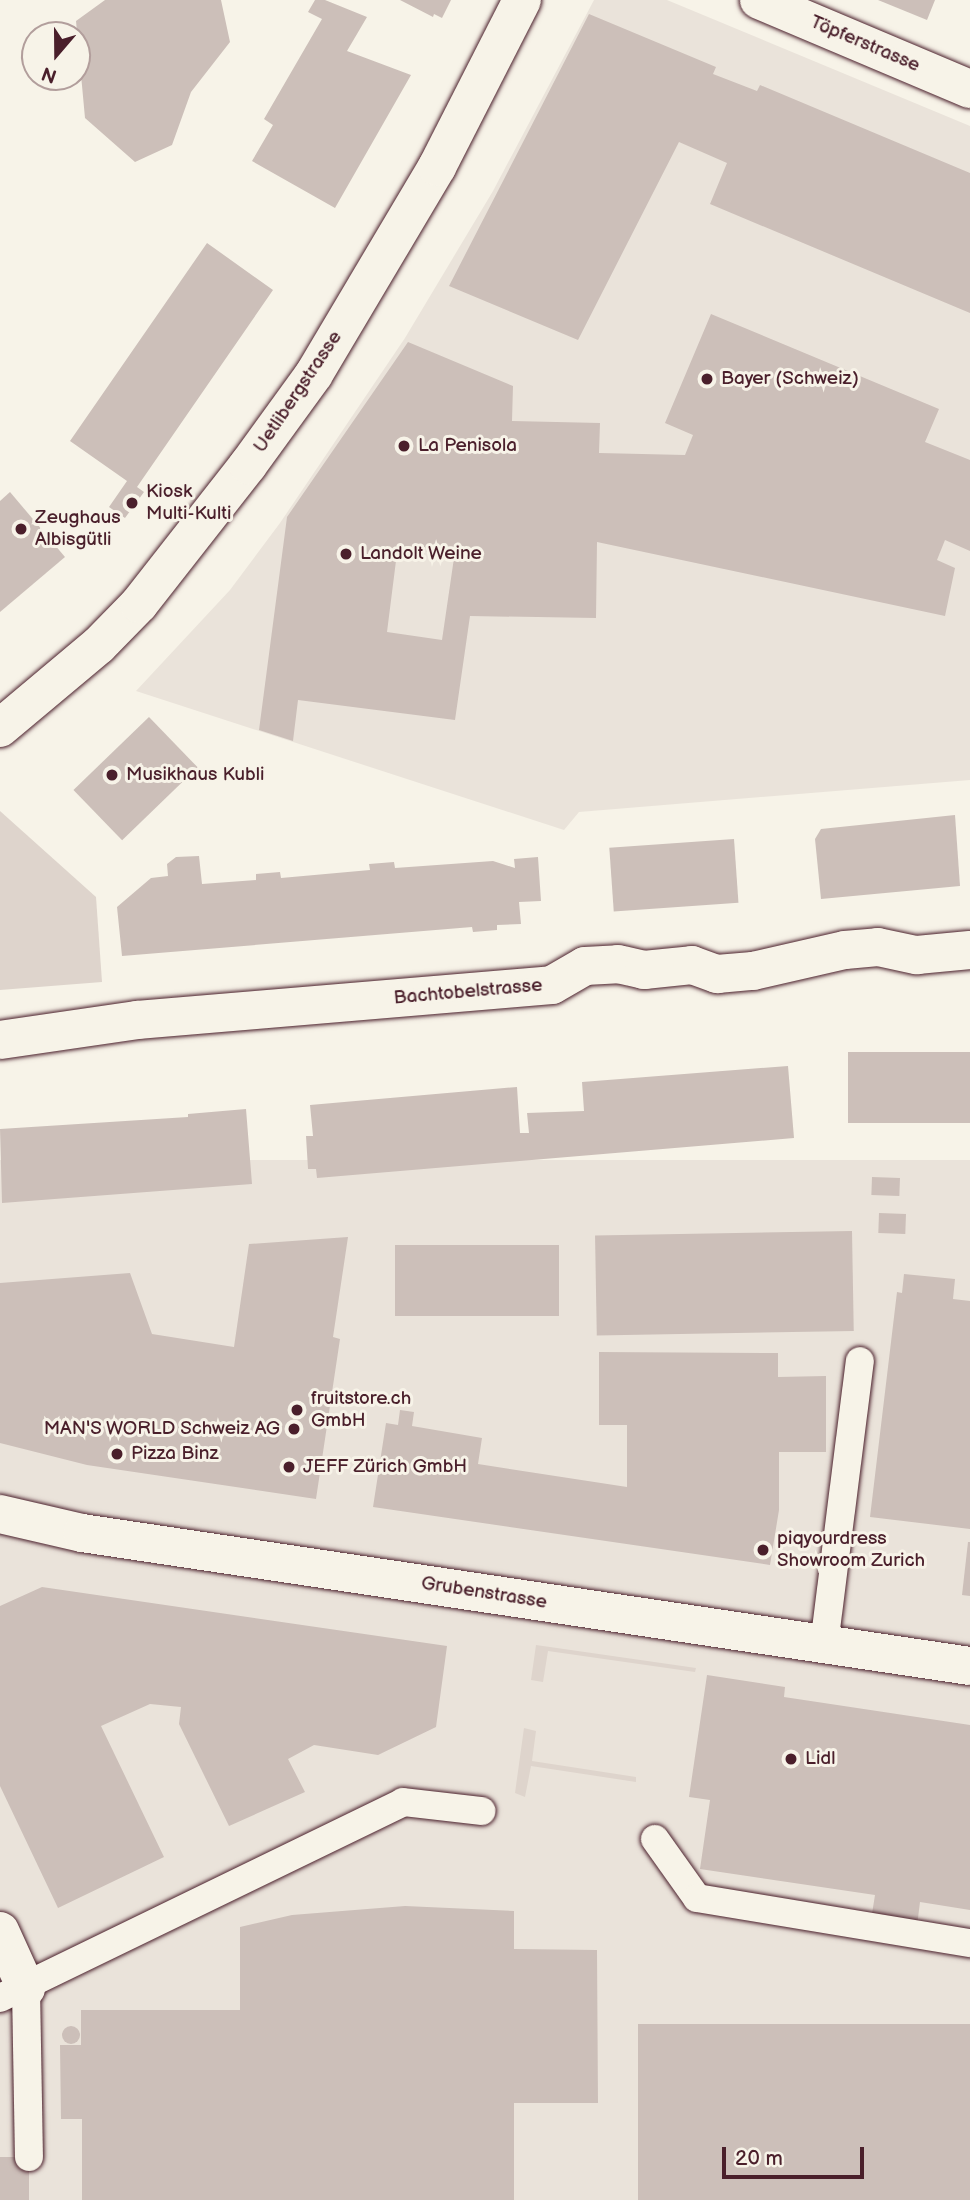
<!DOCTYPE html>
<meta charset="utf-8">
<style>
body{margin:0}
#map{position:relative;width:970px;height:2200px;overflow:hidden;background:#f7f3e8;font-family:"Balsamiq Sans",sans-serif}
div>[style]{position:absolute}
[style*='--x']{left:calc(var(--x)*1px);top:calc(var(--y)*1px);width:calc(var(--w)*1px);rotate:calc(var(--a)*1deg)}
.built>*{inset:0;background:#eae3da;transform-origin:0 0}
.green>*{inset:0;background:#ded4cc}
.building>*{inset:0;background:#ccbfb9;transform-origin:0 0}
.round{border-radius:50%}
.roads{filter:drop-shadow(0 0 2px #4a1f2b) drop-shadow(0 0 2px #4a1f2b)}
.service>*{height:28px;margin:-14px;padding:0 14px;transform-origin:14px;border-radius:14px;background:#f7f3e8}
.minor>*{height:38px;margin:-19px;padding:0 19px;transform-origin:19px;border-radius:19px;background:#f7f3e8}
.secondary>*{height:38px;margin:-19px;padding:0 19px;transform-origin:19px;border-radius:19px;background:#f7f3e8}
.dots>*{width:19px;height:19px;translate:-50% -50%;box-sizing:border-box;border:4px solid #f7f3e8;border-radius:50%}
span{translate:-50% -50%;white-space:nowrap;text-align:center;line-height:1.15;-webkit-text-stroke:6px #f7f3e8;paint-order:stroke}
.street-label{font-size:19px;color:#4a1f2b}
.poi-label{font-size:19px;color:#4a1f2b}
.left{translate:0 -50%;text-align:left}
.right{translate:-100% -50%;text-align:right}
.north{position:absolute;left:21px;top:21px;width:70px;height:70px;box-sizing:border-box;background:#f7f3e8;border:2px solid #b29e9c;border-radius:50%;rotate:200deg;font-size:19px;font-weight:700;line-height:28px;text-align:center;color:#4a1f2b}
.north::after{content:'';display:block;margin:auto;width:24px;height:32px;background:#4a1f2b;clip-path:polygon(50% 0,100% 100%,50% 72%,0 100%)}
.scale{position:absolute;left:722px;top:2147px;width:142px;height:32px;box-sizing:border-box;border:4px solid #4a1f2b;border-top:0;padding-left:9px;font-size:21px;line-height:24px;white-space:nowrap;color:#4a1f2b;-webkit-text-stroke:5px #f7f3e8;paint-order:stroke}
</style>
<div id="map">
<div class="built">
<i style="clip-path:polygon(594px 0,667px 0,970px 126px,970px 780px,579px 812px,564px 830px,136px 691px,230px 590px,280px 523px,405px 338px,493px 191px)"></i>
<i style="left:970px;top:1160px;width:1040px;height:973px;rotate:90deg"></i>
</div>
<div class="green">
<i style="clip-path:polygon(0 811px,96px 897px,102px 982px,0 990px)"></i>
<i style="clip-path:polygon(536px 1645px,696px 1668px,695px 1672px,548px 1651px,543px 1682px,531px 1680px)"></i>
<i style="clip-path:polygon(524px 1728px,536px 1731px,532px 1761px,636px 1777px,636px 1782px,531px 1766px,525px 1797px,515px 1793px)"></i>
</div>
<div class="building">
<i style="clip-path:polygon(105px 0,221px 0,230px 42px,191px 92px,172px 145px,135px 162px,85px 118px,76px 21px)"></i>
<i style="clip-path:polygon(315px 0,325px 0,367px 17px,347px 51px,411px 75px,335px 208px,252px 161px,273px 125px,264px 119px,322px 19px,308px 12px)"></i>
<i style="clip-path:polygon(400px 0,451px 0,442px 18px,434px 14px,433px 17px)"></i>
<i style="clip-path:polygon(878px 0,935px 0,927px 20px)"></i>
<i style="clip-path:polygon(589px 14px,716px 67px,713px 74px,757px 91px,760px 85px,970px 173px,970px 313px,710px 204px,727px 163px,679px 142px,578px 340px,449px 286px)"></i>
<i style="clip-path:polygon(207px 243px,273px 290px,137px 487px,144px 492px,125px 518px,109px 507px,127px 481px,70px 441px)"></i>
<i style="clip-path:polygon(evenodd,711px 314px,939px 409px,925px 442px,970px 460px,970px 551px,945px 540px,937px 560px,955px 568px,945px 616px,597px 542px,596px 618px,470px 616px,455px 720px,298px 700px,293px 741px,259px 730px,287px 517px,408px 342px,513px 386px,512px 421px,600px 423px,599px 453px,685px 455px,693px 435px,665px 423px,711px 314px,398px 545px,454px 558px,442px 640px,387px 632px,398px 545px)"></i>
<i style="clip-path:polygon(10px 492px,65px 557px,0 612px,0 501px)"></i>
<i style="left:149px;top:717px;width:70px;height:105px;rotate:46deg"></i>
<i style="clip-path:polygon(955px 815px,960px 886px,821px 899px,815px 839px,821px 829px)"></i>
<i style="left:734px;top:839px;width:64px;height:125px;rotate:86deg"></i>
<i style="clip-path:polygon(199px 856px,202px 884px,256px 880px,256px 874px,280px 872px,281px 878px,370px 870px,369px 864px,394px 862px,395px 868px,493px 861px,515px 868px,514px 859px,538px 857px,541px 901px,519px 902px,521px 924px,497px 925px,497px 930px,473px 932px,472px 927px,122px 956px,117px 907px,151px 878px,168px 876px,167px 864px,176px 857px)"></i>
<i style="left:970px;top:1052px;width:71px;height:122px;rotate:90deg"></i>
<i style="clip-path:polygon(788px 1066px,794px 1138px,317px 1178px,316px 1169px,308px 1169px,306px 1136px,313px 1136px,310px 1105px,517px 1087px,520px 1133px,529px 1133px,527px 1113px,584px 1111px,582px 1082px)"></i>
<i style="clip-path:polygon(246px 1109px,252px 1184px,2px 1203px,0 1129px,188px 1117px,188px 1114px)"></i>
<i style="left:872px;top:1177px;width:28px;height:18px;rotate:2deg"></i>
<i style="left:879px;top:1213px;width:27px;height:20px;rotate:2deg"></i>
<i style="left:852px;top:1231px;width:100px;height:257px;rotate:89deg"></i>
<i style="clip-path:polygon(348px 1237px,333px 1337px,340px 1339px,316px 1499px,87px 1465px,0 1443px,0 1283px,130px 1273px,152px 1334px,234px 1347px,249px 1244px)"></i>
<i style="left:395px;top:1245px;width:164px;height:71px"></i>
<i style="clip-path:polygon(904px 1274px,955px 1279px,953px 1299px,970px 1301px,970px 1529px,870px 1517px,897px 1292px,902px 1293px)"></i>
<i style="clip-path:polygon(599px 1352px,778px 1353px,778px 1377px,826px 1376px,826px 1452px,779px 1452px,779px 1510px,770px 1565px,373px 1507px,386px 1423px,398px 1425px,400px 1410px,414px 1412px,412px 1426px,482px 1438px,478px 1464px,627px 1487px,627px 1425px,599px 1425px)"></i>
<i style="clip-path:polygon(968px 1542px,970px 1542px,970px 1596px,962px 1595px)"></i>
<i style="clip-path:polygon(42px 1587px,447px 1646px,436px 1727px,378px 1755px,314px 1745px,288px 1759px,305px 1792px,229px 1826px,179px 1724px,181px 1707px,150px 1704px,101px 1726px,164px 1857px,58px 1908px,0 1786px,0 1606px)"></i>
<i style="clip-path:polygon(707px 1675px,785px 1687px,784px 1697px,970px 1725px,970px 1910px,920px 1902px,917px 1926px,871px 1920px,875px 1895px,700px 1869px,710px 1800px,689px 1797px)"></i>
<i style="clip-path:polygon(405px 1906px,514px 1911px,514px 1949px,597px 1950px,598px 2103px,514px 2103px,514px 2200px,82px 2200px,82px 2119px,61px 2119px,60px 2045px,81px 2045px,81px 2010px,240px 2010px,240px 1927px,292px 1915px)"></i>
<i style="left:638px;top:2024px;width:332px;height:176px"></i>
<i class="round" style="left:62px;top:2026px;width:18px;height:18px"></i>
<i style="left:0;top:2157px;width:29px;height:43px"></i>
</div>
<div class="roads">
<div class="service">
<i style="--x:824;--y:1645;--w:286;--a:-82.8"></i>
<i style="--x:655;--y:1839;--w:72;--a:54.6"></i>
<i style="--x:697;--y:1898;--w:277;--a:9.4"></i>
<i style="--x:26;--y:1988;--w:169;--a:89"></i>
<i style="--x:0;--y:1998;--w:448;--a:-25.9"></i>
<i style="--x:403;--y:1802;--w:79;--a:6.6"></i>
</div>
<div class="minor">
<i style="--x:759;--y:0;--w:229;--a:22.9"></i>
<i style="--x:0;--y:1040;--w:138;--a:-8.3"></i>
<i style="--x:137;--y:1020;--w:416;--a:-4.8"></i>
<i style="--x:552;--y:985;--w:38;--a:-30"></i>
<i style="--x:585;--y:966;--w:33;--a:-3"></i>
<i style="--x:618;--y:964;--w:27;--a:13"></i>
<i style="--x:644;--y:970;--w:48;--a:-5.9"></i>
<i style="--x:692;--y:965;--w:27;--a:20"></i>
<i style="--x:717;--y:974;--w:36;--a:-5"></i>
<i style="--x:753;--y:971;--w:94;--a:-12.9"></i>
<i style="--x:845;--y:950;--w:33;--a:-5"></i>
<i style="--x:878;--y:947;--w:40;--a:12"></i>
<i style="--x:917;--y:955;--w:53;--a:-5.4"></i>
<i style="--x:0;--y:1514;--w:84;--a:13"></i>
<i style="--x:82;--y:1533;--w:898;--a:8.52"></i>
<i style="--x:0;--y:1931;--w:63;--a:65.5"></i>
</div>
<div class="secondary">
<i style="--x:0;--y:728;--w:129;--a:-40"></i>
<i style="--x:99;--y:645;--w:57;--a:-45.7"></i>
<i style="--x:139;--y:604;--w:177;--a:-51.9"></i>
<i style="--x:248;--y:465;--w:112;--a:-54"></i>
<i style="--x:314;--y:374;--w:241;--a:-59.3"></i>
<i style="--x:437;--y:167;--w:187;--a:-63"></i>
</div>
</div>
<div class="dots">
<i style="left:707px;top:379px;background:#4a1f2b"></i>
<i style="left:404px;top:446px;background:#4a1f2b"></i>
<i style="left:132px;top:503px;background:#4a1f2b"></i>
<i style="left:21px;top:529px;background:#4a1f2b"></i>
<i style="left:346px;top:554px;background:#4a1f2b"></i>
<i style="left:112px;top:775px;background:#4a1f2b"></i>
<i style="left:297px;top:1410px;background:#4a1f2b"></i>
<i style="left:294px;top:1429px;background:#4a1f2b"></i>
<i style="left:117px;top:1454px;background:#4a1f2b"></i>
<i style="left:289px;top:1467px;background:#4a1f2b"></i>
<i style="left:763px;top:1550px;background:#4a1f2b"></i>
<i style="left:791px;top:1759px;background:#4a1f2b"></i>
</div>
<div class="street-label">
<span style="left:865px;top:44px;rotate:23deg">Töpferstrasse</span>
<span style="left:298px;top:392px;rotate:-56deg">Uetlibergstrasse</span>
<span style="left:468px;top:992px;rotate:-5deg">Bachtobelstrasse</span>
<span style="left:484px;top:1593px;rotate:9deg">Grubenstrasse</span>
</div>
<div class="poi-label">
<span class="left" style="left:721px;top:379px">Bayer (Schweiz)</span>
<span class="left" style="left:418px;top:446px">La Penisola</span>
<span class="left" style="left:146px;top:503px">Kiosk<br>Multi-Kulti</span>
<span class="left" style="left:35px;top:529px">Zeughaus<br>Albisgütli</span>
<span class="left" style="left:360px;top:554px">Landolt Weine</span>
<span class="left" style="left:126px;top:775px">Musikhaus Kubli</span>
<span class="left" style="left:311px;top:1410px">fruitstore.ch<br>GmbH</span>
<span class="right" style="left:280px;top:1429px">MAN'S WORLD Schweiz AG</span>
<span class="left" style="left:131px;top:1454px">Pizza Binz</span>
<span class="left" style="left:303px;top:1467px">JEFF Zürich GmbH</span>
<span class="left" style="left:777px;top:1550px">piqyourdress<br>Showroom Zurich</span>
<span class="left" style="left:805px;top:1759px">Lidl</span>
</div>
<div class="north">N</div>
<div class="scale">20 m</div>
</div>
